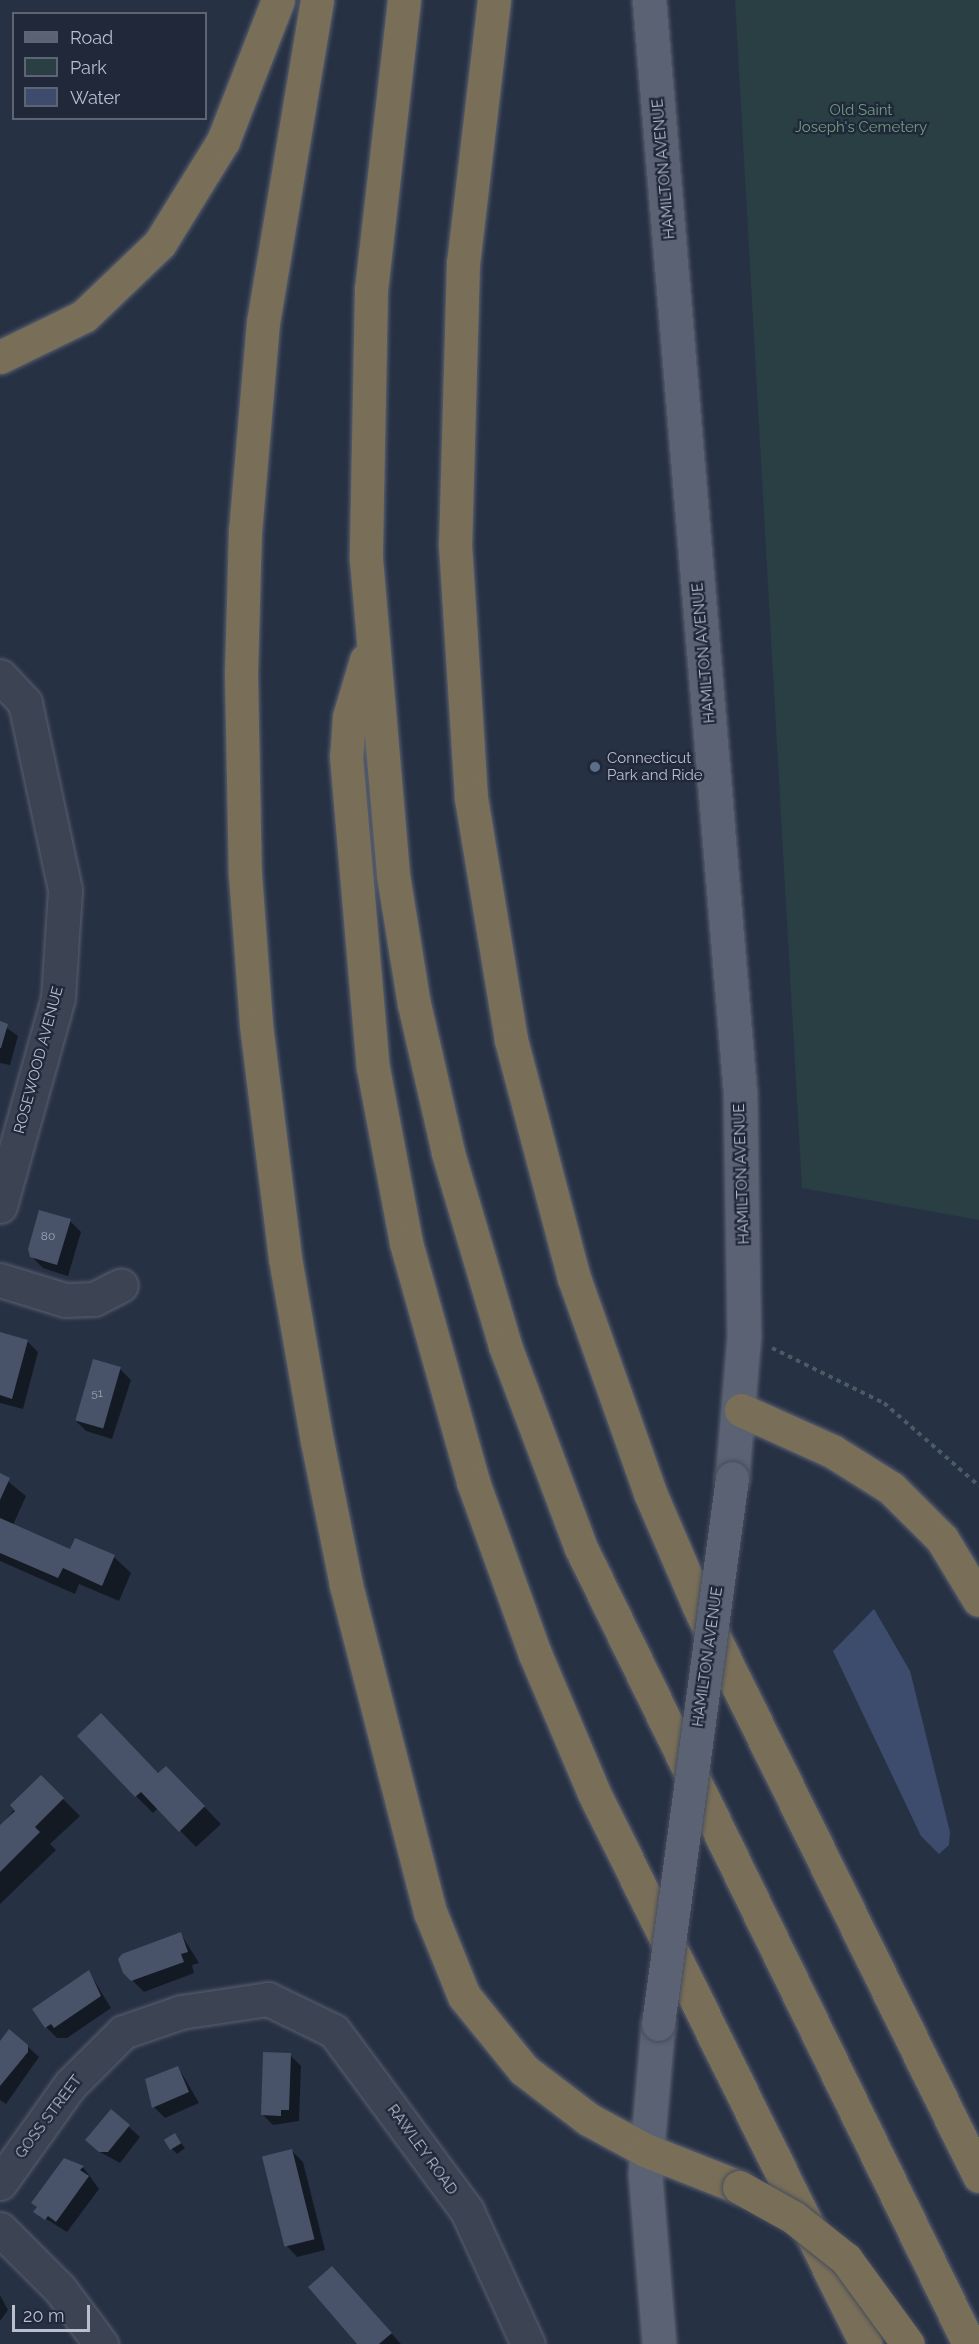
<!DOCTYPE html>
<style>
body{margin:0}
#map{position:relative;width:979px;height:2344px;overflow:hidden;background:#273144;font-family:Raleway,sans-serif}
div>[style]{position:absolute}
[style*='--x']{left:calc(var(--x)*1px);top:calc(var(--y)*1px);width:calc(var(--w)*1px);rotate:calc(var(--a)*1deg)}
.green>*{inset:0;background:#293f44}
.water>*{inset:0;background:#3d4c6c}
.shadow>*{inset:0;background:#0007}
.building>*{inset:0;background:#485268;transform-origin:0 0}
.path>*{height:4px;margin-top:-2px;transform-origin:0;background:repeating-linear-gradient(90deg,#485c61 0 4.5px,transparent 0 9px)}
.roads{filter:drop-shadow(0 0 2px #5a6170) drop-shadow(0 0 2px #5a6170)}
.minor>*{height:33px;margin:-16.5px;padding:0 16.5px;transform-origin:16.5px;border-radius:16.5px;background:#3c4353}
.major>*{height:33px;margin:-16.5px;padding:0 16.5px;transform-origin:16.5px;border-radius:16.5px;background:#5a6273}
.highway>*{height:33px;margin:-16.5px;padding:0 16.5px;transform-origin:16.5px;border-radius:16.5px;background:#796f59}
.bridges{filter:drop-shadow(0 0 2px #454c5c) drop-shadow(0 0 2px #454c5c)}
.major-bridge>*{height:33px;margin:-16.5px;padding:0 16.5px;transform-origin:16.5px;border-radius:16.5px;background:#5a6273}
.highway-bridge>*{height:33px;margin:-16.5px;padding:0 16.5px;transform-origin:16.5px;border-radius:16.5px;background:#796f59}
.dots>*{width:16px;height:16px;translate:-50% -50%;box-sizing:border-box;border:3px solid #202839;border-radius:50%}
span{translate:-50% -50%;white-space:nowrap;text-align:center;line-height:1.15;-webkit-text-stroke:4.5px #202839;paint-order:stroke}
.number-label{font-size:12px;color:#9da4b4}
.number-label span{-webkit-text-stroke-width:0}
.park-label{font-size:15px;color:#709e7f}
.street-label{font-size:15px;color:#b9bfcd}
.poi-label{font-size:15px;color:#b9bfcd}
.left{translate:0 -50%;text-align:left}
.legend{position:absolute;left:12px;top:12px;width:195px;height:108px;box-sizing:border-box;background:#202839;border:2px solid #5d6474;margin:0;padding:8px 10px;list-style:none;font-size:18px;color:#b9bfcd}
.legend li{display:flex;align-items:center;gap:12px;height:30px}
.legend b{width:30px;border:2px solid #5d6474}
.scale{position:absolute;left:12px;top:2305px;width:78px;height:27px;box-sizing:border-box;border:3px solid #b9bfcd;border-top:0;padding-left:8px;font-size:18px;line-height:21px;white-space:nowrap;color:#b9bfcd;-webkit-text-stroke:4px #202839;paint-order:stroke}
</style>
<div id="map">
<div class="green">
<i style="clip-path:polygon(735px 0,979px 0,979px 1220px,802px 1188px)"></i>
</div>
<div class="water">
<i style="clip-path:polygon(874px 1609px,910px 1671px,950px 1832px,949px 1845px,939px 1854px,921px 1836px,833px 1651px)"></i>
</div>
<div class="shadow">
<i style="clip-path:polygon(0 1023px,18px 1036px,10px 1065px,0 1063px)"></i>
<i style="clip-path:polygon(70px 1221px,81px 1232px,68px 1276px,43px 1268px,32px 1257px)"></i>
<i style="clip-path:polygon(0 1334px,27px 1341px,38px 1352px,23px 1409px,0 1403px)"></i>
<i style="clip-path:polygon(120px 1369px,131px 1380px,112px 1439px,86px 1431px,75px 1420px)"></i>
<i style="clip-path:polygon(0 1475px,26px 1496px,13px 1525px,71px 1551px,76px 1540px,114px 1557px,131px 1573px,119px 1601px,79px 1584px,75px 1594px,0 1561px)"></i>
<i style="clip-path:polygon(159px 1775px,183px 1785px,221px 1824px,196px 1847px,158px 1808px,153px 1813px,136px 1796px)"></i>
<i style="clip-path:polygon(41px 1777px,80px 1816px,50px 1844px,56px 1850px,0 1904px,0 1827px)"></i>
<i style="clip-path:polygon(181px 1934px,199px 1963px,192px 1965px,194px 1973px,144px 1992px,132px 1980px)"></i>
<i style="clip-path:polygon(89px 1972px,111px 2008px,67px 2038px,57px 2038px,46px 2027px)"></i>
<i style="clip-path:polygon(0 2043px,27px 2046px,39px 2057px,6px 2104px,0 2100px)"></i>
<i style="clip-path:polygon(290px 2055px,301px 2066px,299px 2121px,273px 2125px,262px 2114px)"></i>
<i style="clip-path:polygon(178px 2067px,199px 2103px,165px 2118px,154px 2107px)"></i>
<i style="clip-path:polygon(111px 2111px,140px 2137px,120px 2163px,98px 2151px)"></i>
<i style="clip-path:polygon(175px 2135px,185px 2148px,177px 2154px,172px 2149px)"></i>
<i style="clip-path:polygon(292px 2151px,303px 2162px,325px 2250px,297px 2257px,286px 2245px)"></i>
<i style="clip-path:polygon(64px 2160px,83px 2167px,99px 2189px,67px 2232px,35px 2212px)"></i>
<i style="clip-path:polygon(343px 2279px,401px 2344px,359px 2344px)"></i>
<i style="clip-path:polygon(0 2295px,8px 2310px,0 2321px)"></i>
</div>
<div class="building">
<i style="clip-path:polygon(0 1021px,8px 1024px,1px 1048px,0 1048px)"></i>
<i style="clip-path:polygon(39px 1210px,71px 1219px,57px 1265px,30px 1257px,28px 1249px)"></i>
<i style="clip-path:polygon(0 1332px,28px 1340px,12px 1399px,0 1395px)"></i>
<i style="left:93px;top:1359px;width:29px;height:64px;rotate:16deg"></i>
<i style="clip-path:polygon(0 1473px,10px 1478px,0 1500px)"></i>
<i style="clip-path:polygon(0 1518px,70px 1549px,75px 1538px,115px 1555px,102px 1586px,63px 1568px,58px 1578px,0 1553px)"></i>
<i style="clip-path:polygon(101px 1713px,158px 1773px,166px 1766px,205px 1806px,179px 1832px,141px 1792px,135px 1797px,77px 1736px)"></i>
<i style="clip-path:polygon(41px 1775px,64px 1798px,35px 1827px,40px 1832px,0 1872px,0 1825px,15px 1811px,10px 1805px)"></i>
<i style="clip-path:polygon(181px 1932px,188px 1952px,181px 1954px,184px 1962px,131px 1981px,123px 1973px,118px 1959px,122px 1954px)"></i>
<i style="clip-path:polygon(89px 1970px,101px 1996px,54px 2028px,51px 2024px,45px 2028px,32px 2009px)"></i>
<i style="clip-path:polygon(9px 2029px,28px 2045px,28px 2052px,0 2086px,0 2041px)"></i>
<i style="clip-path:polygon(263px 2052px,291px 2053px,289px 2110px,281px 2110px,281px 2116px,261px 2115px)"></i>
<i style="clip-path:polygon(178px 2066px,189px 2092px,152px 2108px,145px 2079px)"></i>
<i style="clip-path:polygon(111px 2109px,130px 2125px,108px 2152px,99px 2152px,85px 2140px)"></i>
<i style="left:175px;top:2133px;width:12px;height:13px;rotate:59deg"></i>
<i style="left:292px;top:2149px;width:93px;height:31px;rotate:76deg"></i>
<i style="clip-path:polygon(64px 2158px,84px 2166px,80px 2170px,89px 2176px,56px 2222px,48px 2216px,45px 2220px,33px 2212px,37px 2207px,31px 2203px)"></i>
<i style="clip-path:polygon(332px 2266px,392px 2333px,379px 2344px,357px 2344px,308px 2287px)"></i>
</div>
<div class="path">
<i style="--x:772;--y:1348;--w:125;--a:26.2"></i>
<i style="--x:884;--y:1403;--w:126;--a:41.1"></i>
</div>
<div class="roads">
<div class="minor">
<i style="--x:0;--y:676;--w:37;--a:47"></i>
<i style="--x:25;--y:703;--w:191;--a:77.9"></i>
<i style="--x:65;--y:890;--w:108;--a:93.7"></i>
<i style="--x:58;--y:998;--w:216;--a:105.6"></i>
<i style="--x:0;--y:1280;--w:68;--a:17.1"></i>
<i style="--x:65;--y:1300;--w:29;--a:-2"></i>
<i style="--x:94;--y:1299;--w:30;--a:-27"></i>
<i style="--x:0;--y:2183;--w:120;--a:-54.5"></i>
<i style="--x:70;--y:2085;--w:75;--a:-45"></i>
<i style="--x:123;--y:2032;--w:61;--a:-19"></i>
<i style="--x:181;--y:2012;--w:88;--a:-8.5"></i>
<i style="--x:268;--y:1999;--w:73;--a:25.9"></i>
<i style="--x:334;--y:2031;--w:224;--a:53.5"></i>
<i style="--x:467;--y:2211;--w:146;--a:65.4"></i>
<i style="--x:0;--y:2229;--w:85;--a:45"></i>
<i style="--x:60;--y:2289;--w:69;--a:53.3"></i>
</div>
<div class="major">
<i style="--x:649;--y:0;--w:1096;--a:85.24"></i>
<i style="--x:740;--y:1092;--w:243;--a:89.1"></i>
<i style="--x:744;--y:1335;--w:144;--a:94.8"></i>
<i style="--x:658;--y:2024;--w:151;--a:95"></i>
<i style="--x:645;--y:2174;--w:171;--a:85.3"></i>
</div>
<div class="highway">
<i style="--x:317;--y:0;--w:326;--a:99.5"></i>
<i style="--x:263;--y:322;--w:209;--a:94.9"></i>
<i style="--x:245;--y:530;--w:144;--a:91.6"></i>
<i style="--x:241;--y:674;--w:200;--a:88.9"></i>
<i style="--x:245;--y:874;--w:151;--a:85.8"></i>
<i style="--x:256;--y:1025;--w:235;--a:82.9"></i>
<i style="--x:285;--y:1258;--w:186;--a:80.1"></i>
<i style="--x:317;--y:1441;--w:147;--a:78.6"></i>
<i style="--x:346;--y:1585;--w:338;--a:75.6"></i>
<i style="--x:430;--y:1912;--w:91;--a:68"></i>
<i style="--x:464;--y:1996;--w:95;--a:51"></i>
<i style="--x:524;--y:2070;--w:81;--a:37.4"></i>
<i style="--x:588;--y:2119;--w:65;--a:28.5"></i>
<i style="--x:645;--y:2150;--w:101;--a:21.5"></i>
<i style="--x:404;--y:0;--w:290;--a:96.5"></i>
<i style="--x:371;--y:288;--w:271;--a:91.1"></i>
<i style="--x:366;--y:559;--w:317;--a:85.1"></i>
<i style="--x:393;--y:875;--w:131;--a:80.8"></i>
<i style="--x:414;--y:1004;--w:153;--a:77.1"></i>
<i style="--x:448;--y:1153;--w:201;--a:73.5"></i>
<i style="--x:505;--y:1346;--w:216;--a:69.4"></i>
<i style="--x:581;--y:1548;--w:886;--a:64.01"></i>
<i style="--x:494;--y:0;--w:264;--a:96.7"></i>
<i style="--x:463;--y:262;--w:282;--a:91.6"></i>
<i style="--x:455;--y:544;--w:255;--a:86.4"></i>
<i style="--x:471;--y:798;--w:245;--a:80.6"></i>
<i style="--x:511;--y:1040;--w:246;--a:75.2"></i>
<i style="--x:574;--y:1278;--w:228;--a:70.5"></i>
<i style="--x:650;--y:1493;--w:124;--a:66.7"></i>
<i style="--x:699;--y:1607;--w:634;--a:63.8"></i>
<i style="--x:0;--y:357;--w:93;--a:-26"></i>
<i style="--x:84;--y:316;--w:105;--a:-43.8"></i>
<i style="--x:160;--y:243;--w:120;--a:-58.3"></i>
<i style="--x:223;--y:141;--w:151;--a:-68.7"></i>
<i style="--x:366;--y:660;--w:59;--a:106.6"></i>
<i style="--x:349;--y:717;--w:39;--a:94"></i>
<i style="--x:346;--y:756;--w:313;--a:85.1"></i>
<i style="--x:373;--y:1068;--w:178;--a:79.3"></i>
<i style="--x:406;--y:1243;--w:248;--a:74.3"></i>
<i style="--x:473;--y:1482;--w:183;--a:70.2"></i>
<i style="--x:535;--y:1654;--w:151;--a:67"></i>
<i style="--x:594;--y:1793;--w:614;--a:63.73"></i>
<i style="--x:741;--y:1410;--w:100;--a:24.3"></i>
<i style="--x:832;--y:1451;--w:70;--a:32.1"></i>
<i style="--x:891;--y:1488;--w:72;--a:45"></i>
<i style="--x:942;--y:1539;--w:71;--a:58.8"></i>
</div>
</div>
<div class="bridges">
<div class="major-bridge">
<i style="--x:658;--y:2024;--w:551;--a:-82.28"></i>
</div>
<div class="highway-bridge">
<i style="--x:739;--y:2187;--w:62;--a:29.1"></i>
<i style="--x:793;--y:2217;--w:68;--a:38.4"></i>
<i style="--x:846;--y:2259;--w:105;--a:53.9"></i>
</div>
</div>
<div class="dots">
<i style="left:595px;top:767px;background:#5c6f8a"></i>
</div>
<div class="number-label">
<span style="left:48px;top:1237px">80</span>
<span style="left:97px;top:1394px">51</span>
</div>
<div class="park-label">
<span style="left:861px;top:119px">Old Saint<br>Joseph's Cemetery</span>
</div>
<div class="street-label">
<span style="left:664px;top:169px;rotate:-95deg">HAMILTON AVENUE</span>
<span style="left:704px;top:653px;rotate:-95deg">HAMILTON AVENUE</span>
<span style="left:39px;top:1060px;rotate:-75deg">ROSEWOOD AVENUE</span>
<span style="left:742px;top:1174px;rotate:-92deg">HAMILTON AVENUE</span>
<span style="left:708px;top:1657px;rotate:-82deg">HAMILTON AVENUE</span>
<span style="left:49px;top:2117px;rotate:-53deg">GOSS STREET</span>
<span style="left:422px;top:2150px;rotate:54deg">RAWLEY ROAD</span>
</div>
<div class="poi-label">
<span class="left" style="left:607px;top:767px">Connecticut<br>Park and Ride</span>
</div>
<ul class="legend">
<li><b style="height:8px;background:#5a6273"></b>Road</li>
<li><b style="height:16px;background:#293f44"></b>Park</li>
<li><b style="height:16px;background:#3d4c6c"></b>Water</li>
</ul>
<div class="scale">20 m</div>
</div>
